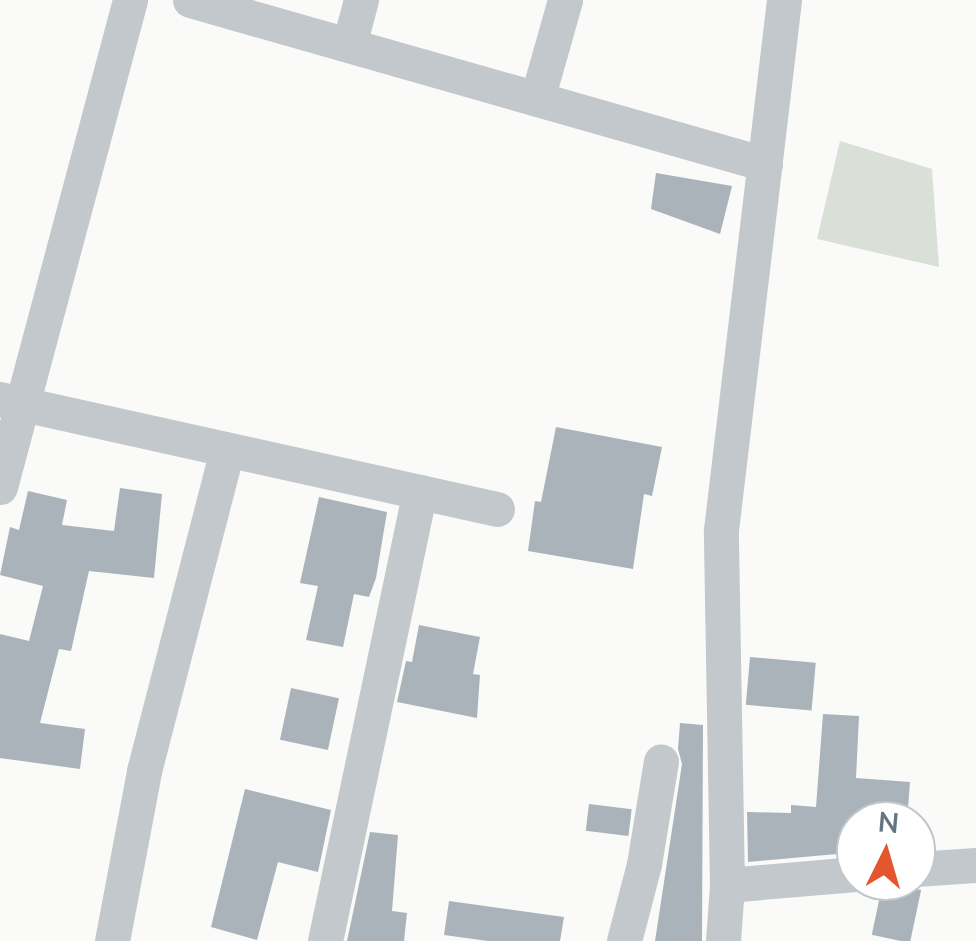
<!DOCTYPE html>
<style>
body{margin:0}
#map{position:relative;width:976px;height:941px;overflow:hidden;background:#fafaf8;font-family:"Nunito Sans",sans-serif}
div>[style]{position:absolute}
[style*='--x']{left:calc(var(--x)*1px);top:calc(var(--y)*1px);width:calc(var(--w)*1px);rotate:calc(var(--a)*1deg)}
.green>*{inset:0;background:#dadfd7}
.building>*{inset:0;background:#aab3b9;transform-origin:0 0}
.minor>*{height:35px;margin:-17.5px;padding:0 17.5px;transform-origin:17.5px;border-radius:17.5px;background:#c3c8cc}
span{translate:-50% -50%;white-space:nowrap;text-align:center;line-height:1.15;-webkit-text-stroke:10px #fff;paint-order:stroke}
.north{position:absolute;left:836px;top:801px;width:100px;height:100px;box-sizing:border-box;background:#fff;border:2px solid #c1c8cd;border-radius:50%;rotate:5deg;font-size:28px;font-weight:700;line-height:40px;text-align:center;color:#657683}
.north::after{content:'';display:block;margin:auto;width:35px;height:45px;background:#e4572e;clip-path:polygon(50% 0,100% 100%,50% 72%,0 100%)}
</style>
<div id="map">
<div class="green">
<i style="clip-path:polygon(840px 141px,932px 169px,939px 267px,817px 239px)"></i>
</div>
<div class="building">
<i style="clip-path:polygon(656px 173px,732px 186px,720px 234px,651px 209px)"></i>
<i style="clip-path:polygon(556px 427px,662px 447px,652px 496px,644px 494px,633px 569px,528px 551px,535px 501px,541px 502px)"></i>
<i style="clip-path:polygon(120px 488px,162px 494px,154px 578px,89px 571px,71px 651px,59px 649px,40px 723px,85px 729px,80px 769px,0 758px,0 634px,29px 641px,43px 586px,0 575px,10px 527px,19px 530px,28px 491px,67px 500px,62px 525px,114px 531px)"></i>
<i style="clip-path:polygon(319px 497px,387px 512px,376px 578px,369px 597px,354px 594px,343px 647px,306px 640px,318px 586px,300px 583px)"></i>
<i style="clip-path:polygon(419px 625px,480px 637px,473px 674px,480px 675px,477px 718px,397px 702px,406px 661px,412px 662px)"></i>
<i style="left:750px;top:657px;width:66px;height:48px;rotate:5deg"></i>
<i style="left:291px;top:688px;width:49px;height:53px;rotate:12deg"></i>
<i style="clip-path:polygon(823px 714px,859px 716px,856px 778px,910px 782px,907px 821px,850px 821px,848px 853px,748px 862px,747px 812px,791px 813px,791px 805px,816px 807px)"></i>
<i style="clip-path:polygon(680px 723px,703px 725px,702px 941px,655px 941px,682px 764px,678px 749px)"></i>
<i style="clip-path:polygon(245px 789px,331px 810px,318px 872px,278px 862px,257px 940px,211px 927px)"></i>
<i style="left:589px;top:804px;width:43px;height:27px;rotate:7deg"></i>
<i style="clip-path:polygon(370px 832px,398px 835px,392px 911px,407px 913px,404px 941px,347px 941px)"></i>
<i style="left:883px;top:882px;width:39px;height:54px;rotate:12deg"></i>
<i style="clip-path:polygon(449px 901px,564px 917px,560px 941px,488px 941px,444px 935px)"></i>
</div>
<div class="minor">
<i style="--x:190;--y:0;--w:598;--a:15.92"></i>
<i style="--x:349;--y:45;--w:47;--a:-75.1"></i>
<i style="--x:537;--y:99;--w:103;--a:-74.2"></i>
<i style="--x:0;--y:399;--w:509;--a:12.48"></i>
<i style="--x:0;--y:487;--w:504;--a:-75.05"></i>
<i style="--x:916;--y:869;--w:60;--a:-3.8"></i>
<i style="--x:727;--y:885;--w:129;--a:-4.9"></i>
<i style="--x:112;--y:941;--w:173;--a:-79.3"></i>
<i style="--x:144;--y:771;--w:332;--a:-75.5"></i>
<i style="--x:325;--y:941;--w:459;--a:-78.1"></i>
<i style="--x:624;--y:941;--w:80;--a:-75.4"></i>
<i style="--x:644;--y:864;--w:104;--a:-80.6"></i>
<i style="--x:723;--y:941;--w:56;--a:-85.9"></i>
<i style="--x:727;--y:885;--w:355;--a:-91"></i>
<i style="--x:721;--y:530;--w:534;--a:-83.22"></i>
</div>
<div class="north">N</div>
</div>
